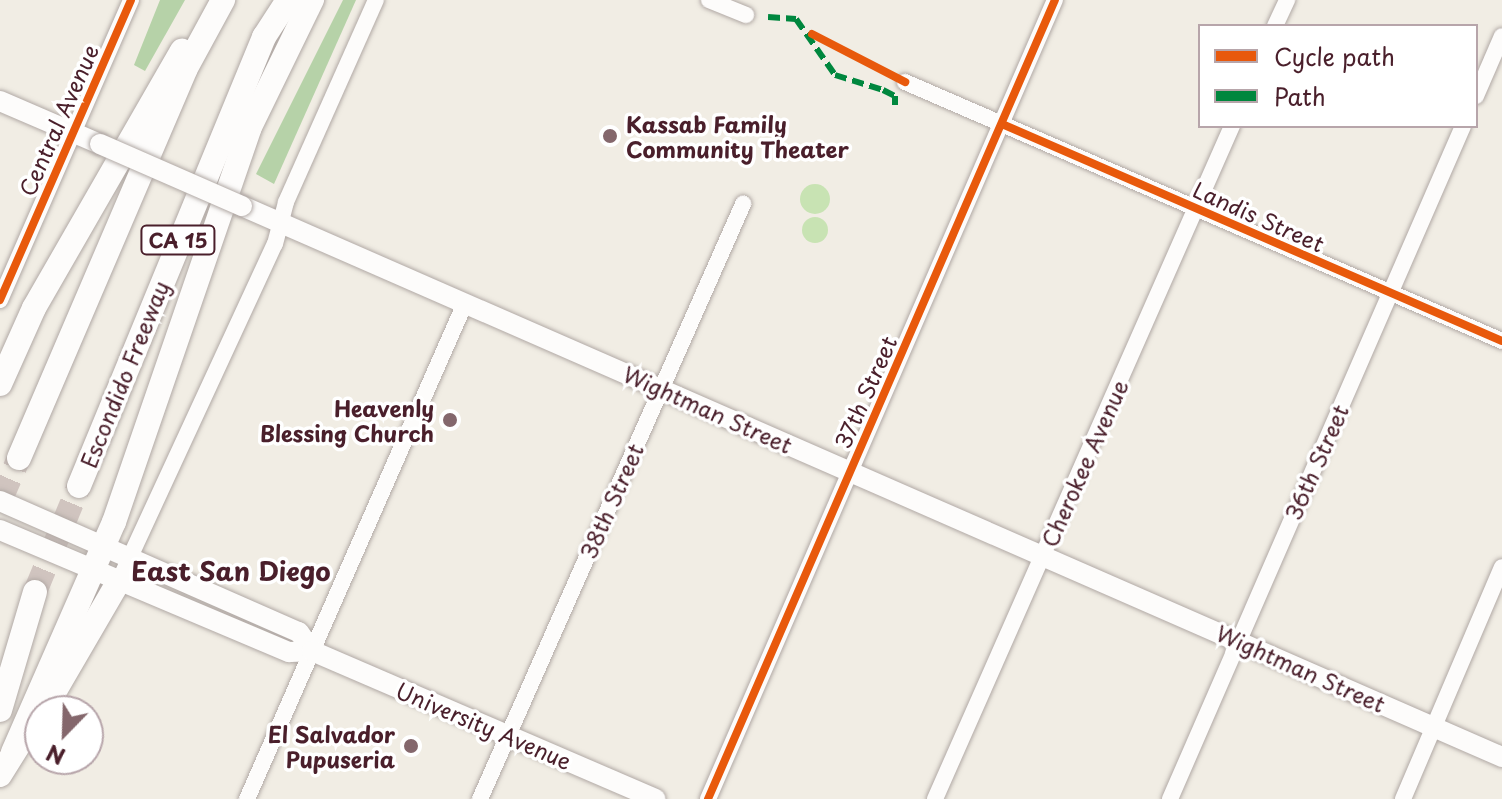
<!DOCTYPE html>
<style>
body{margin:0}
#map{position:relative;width:1502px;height:799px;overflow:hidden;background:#f1ede4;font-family:"Playpen Sans",sans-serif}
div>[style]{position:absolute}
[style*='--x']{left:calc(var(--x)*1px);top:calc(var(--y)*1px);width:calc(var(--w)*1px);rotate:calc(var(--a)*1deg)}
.green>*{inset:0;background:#c8e3b3}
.round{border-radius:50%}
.forest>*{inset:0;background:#b6d2a8}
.highway-tunnel>*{height:24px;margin-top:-12px;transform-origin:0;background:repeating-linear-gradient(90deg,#d0c4bf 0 24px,transparent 0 36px)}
.roads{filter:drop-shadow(0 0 2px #b1a9a5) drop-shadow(0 0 2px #b1a9a5)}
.minor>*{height:16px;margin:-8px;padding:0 8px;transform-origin:8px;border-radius:8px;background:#fdfcfb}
.major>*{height:20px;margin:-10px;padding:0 10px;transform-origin:10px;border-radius:10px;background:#fdfcfb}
.highway>*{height:24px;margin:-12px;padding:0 12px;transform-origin:12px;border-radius:12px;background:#fdfcfb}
.bridges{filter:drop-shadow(0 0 2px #b1a9a5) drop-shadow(0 0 2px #b1a9a5)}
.major-bridge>*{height:20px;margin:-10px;padding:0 10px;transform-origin:10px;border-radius:10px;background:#fdfcfb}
.quiet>*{height:6px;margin-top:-3px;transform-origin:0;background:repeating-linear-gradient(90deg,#00873e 0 12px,transparent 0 18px)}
.cycleway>*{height:8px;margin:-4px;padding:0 4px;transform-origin:4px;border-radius:4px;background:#e8590c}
.dots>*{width:22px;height:22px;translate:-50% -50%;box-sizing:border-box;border:4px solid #fff;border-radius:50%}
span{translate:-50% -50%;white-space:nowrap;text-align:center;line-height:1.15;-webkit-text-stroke:7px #fff;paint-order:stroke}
.shield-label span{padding:2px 6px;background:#fff;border:2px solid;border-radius:6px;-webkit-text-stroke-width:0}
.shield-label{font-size:20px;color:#4a1f2b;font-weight:700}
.street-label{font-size:22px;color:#4a1f2b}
.poi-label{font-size:22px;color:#4a1f2b;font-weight:700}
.left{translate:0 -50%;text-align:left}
.right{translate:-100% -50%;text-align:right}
.quarter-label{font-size:26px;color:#4a1f2b;font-weight:700}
.legend{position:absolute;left:1198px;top:24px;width:280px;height:104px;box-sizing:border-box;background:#fff;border:2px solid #b7a5aa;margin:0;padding:10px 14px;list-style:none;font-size:24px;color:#4a1f2b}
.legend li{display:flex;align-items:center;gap:16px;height:40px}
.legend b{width:40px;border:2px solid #b7a5aa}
.north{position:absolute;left:24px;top:695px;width:80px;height:80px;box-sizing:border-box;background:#fff;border:2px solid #b7a5aa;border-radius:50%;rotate:203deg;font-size:22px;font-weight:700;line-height:32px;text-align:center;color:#4a1f2b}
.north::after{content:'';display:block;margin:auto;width:28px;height:36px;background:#84676c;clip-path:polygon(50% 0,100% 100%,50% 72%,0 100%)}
</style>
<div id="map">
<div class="green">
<i class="round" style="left:800px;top:184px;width:30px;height:30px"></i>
<i class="round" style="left:802px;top:217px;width:26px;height:26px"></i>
</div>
<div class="forest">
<i style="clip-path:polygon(160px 0,185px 0,145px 71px,134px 65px)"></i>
<i style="clip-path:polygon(343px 0,356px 0,274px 184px,256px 174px)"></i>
</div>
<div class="highway-tunnel">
<i style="--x:0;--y:501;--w:47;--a:-66.2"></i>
<i style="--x:35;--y:592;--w:115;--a:-67.5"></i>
</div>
<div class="roads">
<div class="minor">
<i style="--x:709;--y:0;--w:40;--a:22"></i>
<i style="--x:1275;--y:26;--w:29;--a:-65"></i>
<i style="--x:905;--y:82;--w:651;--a:23.45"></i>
<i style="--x:1476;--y:96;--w:65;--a:-66.6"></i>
<i style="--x:0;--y:300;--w:327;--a:-66.4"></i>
<i style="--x:119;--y:581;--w:371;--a:-65.2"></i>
<i style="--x:275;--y:244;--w:43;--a:-75.3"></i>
<i style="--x:286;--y:202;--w:221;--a:-66"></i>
<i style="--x:247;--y:799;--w:542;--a:-66.27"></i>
<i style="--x:480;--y:799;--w:651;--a:-66.15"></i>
<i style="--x:708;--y:799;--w:871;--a:-66.53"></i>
<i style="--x:935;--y:799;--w:736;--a:-66.19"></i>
<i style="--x:1170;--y:799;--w:734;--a:-66.47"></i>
<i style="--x:1403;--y:799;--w:252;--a:-66.9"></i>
</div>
<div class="major">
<i style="--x:0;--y:101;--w:109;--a:23.3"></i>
<i style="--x:242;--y:206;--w:1375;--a:23.62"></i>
<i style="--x:0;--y:501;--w:326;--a:23.7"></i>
<i style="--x:299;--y:632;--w:23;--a:56"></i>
<i style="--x:0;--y:530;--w:314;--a:22.9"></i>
<i style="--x:289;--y:652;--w:23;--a:-2"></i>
<i style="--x:312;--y:651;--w:374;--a:23.3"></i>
</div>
<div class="highway">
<i style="--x:0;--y:384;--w:83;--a:-65.9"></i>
<i style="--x:34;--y:308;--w:297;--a:-60.1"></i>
<i style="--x:19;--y:458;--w:422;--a:-66.8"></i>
<i style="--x:185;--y:70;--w:80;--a:-61.5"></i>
<i style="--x:79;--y:486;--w:486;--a:-67.6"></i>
<i style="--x:264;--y:37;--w:44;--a:-57"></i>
<i style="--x:52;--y:696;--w:133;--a:-59.8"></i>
<i style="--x:0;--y:710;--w:123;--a:-73.5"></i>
<i style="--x:13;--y:752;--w:251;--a:-66.3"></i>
<i style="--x:114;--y:522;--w:416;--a:-71"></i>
<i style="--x:249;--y:129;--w:144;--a:-64"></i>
<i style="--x:0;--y:775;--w:44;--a:-58.1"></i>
</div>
</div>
<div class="bridges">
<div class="major-bridge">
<i style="--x:100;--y:144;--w:155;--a:23.6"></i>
</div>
</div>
<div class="quiet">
<i style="--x:768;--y:17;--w:28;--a:4"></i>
<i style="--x:796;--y:19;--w:68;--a:55.1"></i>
<i style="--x:835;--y:75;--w:50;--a:17.4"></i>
<i style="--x:883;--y:90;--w:13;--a:27"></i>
<i style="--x:895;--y:96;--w:9;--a:90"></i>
</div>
<div class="cycleway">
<i style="--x:812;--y:34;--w:105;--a:27.3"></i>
<i style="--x:1002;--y:124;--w:545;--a:23.46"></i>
<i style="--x:0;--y:300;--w:327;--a:-66.4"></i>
<i style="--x:708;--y:799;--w:871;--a:-66.53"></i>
</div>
<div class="dots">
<i style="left:610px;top:136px;background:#84676c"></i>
<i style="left:450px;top:420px;background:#84676c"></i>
<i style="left:411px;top:746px;background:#84676c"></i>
</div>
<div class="shield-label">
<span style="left:178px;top:240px">CA 15</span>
</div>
<div class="street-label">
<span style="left:58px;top:120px;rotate:-66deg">Central Avenue</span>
<span style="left:1259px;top:216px;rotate:24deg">Landis Street</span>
<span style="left:124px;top:374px;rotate:-68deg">Escondido Freeway</span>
<span style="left:865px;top:392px;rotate:-66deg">37th Street</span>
<span style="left:708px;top:409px;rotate:24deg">Wightman Street</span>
<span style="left:1316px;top:462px;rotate:-66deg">36th Street</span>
<span style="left:1084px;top:463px;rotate:-66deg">Cherokee Avenue</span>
<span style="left:611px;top:501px;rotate:-66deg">38th Street</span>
<span style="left:1301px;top:668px;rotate:24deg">Wightman Street</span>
<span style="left:484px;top:725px;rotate:23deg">University Avenue</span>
</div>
<div class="poi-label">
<span class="left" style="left:626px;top:136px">Kassab Family<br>Community Theater</span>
<span class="right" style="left:434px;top:420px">Heavenly<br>Blessing Church</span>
<span class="right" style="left:395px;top:746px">El Salvador<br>Pupuseria</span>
</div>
<div class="quarter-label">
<span style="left:231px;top:571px">East San Diego</span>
</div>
<ul class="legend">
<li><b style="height:10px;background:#e8590c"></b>Cycle path</li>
<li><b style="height:10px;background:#00873e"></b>Path</li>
</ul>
<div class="north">N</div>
</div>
